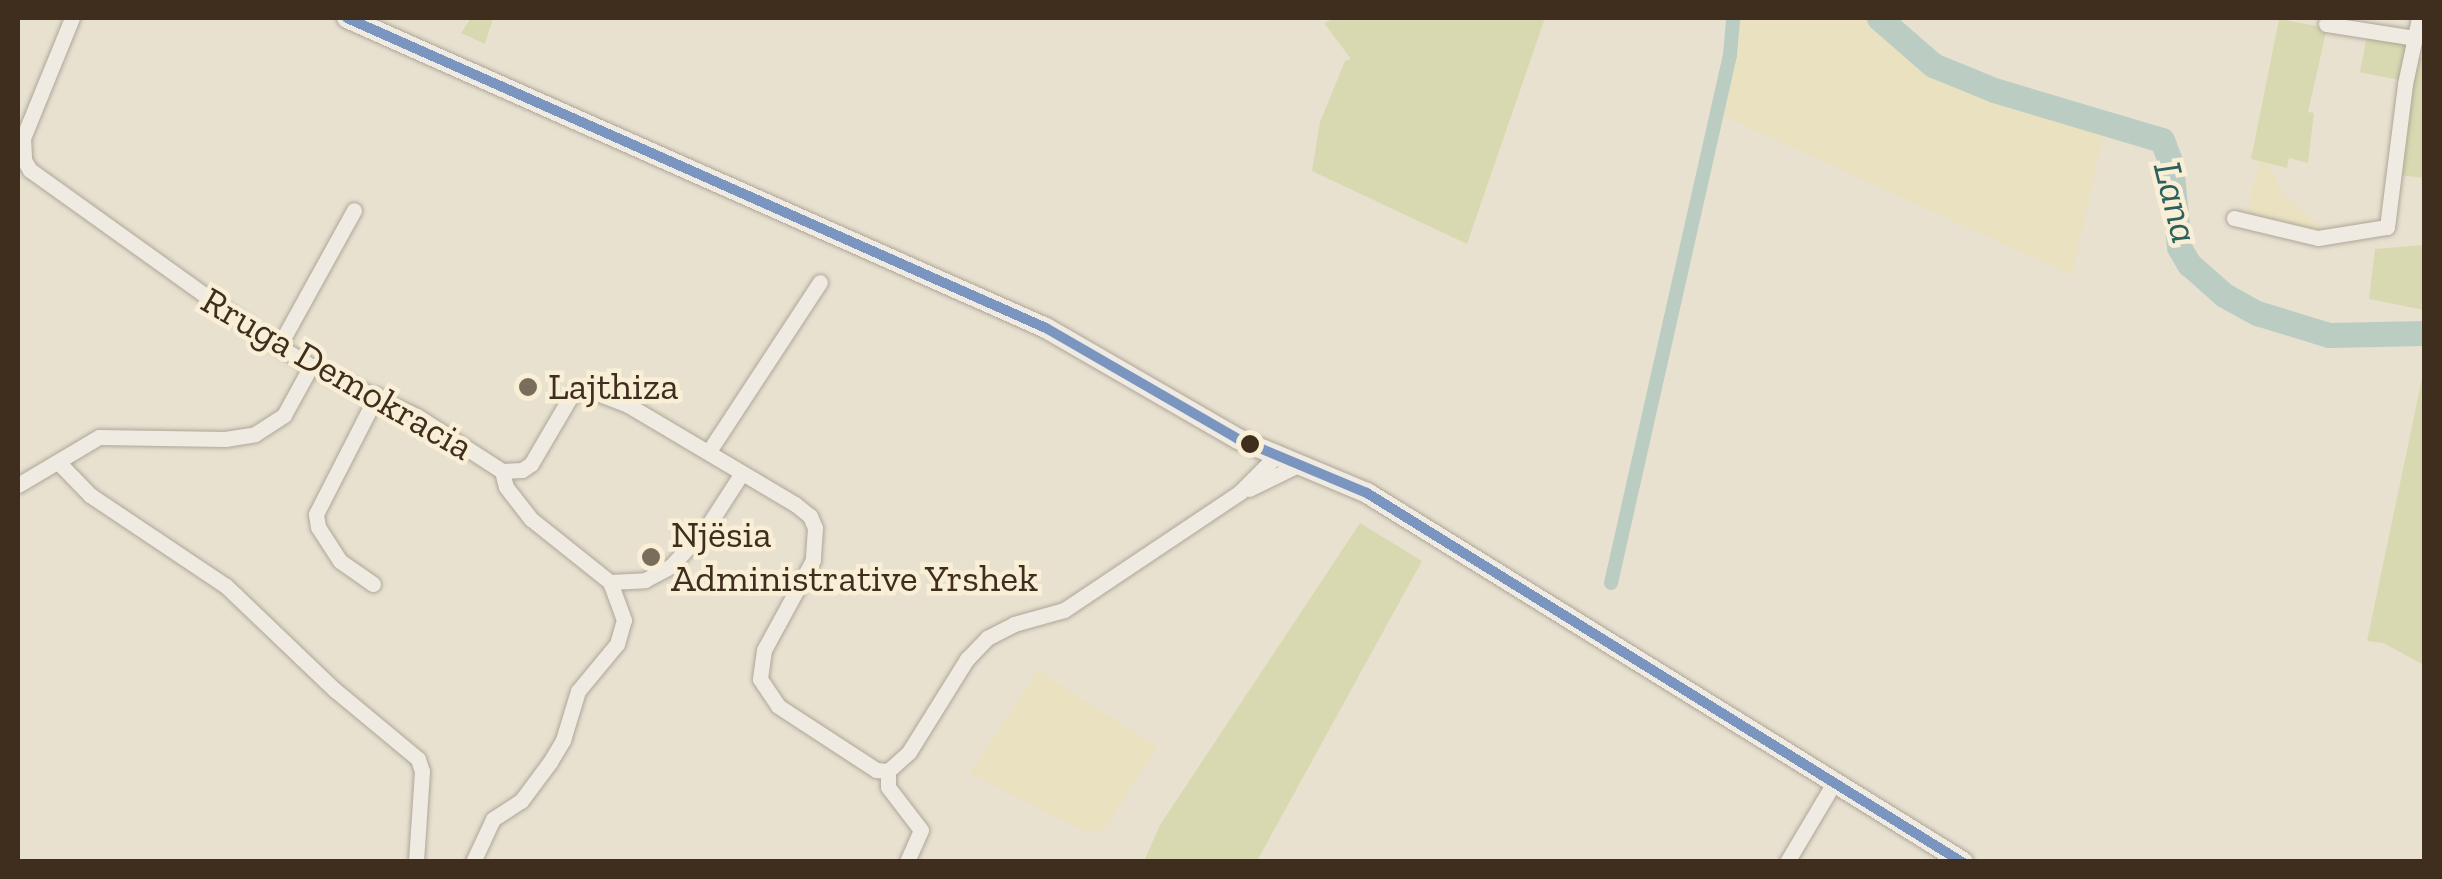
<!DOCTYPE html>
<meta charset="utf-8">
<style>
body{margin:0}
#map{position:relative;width:2442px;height:879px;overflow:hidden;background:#e8e1d0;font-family:"Zilla Slab",serif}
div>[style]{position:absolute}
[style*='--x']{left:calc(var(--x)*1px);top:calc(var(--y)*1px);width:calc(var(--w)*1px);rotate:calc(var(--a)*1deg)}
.farmland>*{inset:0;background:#e9e1c0}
.green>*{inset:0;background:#d8d9b1;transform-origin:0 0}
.canal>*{height:14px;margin:-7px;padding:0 7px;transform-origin:7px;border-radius:7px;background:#bbcdc3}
.river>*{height:25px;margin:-12.5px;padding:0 12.5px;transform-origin:12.5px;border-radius:12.5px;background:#bbcdc3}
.roads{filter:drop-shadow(0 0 2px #aea698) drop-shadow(0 0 2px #aea698)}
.minor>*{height:15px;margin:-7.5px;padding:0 7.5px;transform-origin:7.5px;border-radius:7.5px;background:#f0ebe2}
.secondary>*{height:20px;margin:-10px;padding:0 10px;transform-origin:10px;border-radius:10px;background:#f0ebe2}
.bus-1>*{height:10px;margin:-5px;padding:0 5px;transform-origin:5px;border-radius:5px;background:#7a95c0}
.dots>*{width:28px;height:28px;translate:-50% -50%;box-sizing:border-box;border:5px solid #f9efd6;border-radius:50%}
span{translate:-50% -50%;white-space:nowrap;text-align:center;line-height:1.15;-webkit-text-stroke:9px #f9efd6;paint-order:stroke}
.street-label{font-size:38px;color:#3f2e1e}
.poi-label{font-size:38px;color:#3f2e1e}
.left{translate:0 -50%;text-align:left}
.water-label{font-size:40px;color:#2d5f5d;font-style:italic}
.frame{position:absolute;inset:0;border:20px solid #3f2e1e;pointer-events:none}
</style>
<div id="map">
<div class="farmland">
<i style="clip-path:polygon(1737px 18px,1866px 18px,1913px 65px,1996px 102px,2104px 132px,2072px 275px,1719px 114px)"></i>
<i style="clip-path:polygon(2259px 161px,2267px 163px,2283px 194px,2329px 233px,2246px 217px)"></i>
<i style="clip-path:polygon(1038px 671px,1157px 747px,1105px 829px,1089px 832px,1073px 826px,970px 773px)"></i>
</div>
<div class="green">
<i style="clip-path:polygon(471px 18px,493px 18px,485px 44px,461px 33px)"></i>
<i style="clip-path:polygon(1336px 18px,1545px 18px,1467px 244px,1312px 171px,1320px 122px,1345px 61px,1351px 59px,1324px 23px)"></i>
<i style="clip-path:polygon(2279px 19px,2327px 28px,2308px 112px,2314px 113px,2308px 163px,2289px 158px,2287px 168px,2251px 159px)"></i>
<i style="left:2367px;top:36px;width:41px;height:37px;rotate:11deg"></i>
<i style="clip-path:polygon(2417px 57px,2424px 58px,2424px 178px,2399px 175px)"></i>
<i style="clip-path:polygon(2424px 245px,2424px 310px,2369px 299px,2375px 249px)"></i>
<i style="clip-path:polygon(2424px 369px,2424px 665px,2383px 643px,2367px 641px)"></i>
<i style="clip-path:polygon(1360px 523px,1422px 561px,1257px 861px,1144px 861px,1160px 825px)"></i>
</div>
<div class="canal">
<i style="--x:1611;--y:583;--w:541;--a:-77.3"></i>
<i style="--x:1730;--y:55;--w:37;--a:-85"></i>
</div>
<div class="river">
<i style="--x:1879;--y:18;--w:72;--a:41"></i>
<i style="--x:1933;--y:65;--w:66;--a:22.3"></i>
<i style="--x:1994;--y:90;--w:175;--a:16.6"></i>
<i style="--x:2162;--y:140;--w:26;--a:69"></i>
<i style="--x:2171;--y:164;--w:83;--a:84.5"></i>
<i style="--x:2179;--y:247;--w:20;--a:60"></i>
<i style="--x:2189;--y:264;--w:47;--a:41.5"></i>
<i style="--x:2224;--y:295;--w:38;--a:29"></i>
<i style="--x:2257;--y:313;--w:75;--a:17"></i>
<i style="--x:2329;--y:335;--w:95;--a:-1.2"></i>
</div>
<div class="roads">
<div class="minor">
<i style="--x:72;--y:18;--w:130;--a:112.2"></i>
<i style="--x:23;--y:138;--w:22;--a:87"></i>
<i style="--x:24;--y:160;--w:12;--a:59"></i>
<i style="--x:30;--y:170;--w:285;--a:35.6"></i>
<i style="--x:262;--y:336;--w:57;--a:31.5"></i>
<i style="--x:311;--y:366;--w:117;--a:25.3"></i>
<i style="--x:417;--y:416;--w:101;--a:32.9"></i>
<i style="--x:502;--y:471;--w:16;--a:76"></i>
<i style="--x:506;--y:487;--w:41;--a:52"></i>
<i style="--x:531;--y:519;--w:101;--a:38.6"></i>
<i style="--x:610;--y:582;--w:35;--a:-3"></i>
<i style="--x:645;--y:580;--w:30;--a:-28"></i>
<i style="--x:671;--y:566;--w:53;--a:-47.3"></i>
<i style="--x:707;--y:527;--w:64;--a:-57.1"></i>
<i style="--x:2326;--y:24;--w:90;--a:8.9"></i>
<i style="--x:2234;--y:218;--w:86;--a:13.4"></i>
<i style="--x:2318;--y:238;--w:70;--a:-9.1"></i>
<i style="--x:2387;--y:227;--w:144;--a:-82.8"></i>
<i style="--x:2405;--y:84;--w:67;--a:-78"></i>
<i style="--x:279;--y:346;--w:155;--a:-61.1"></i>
<i style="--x:709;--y:451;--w:202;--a:-56.7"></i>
<i style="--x:59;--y:463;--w:45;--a:45.9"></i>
<i style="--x:90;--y:495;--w:164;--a:33.8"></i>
<i style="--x:226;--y:586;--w:151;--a:43.7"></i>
<i style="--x:335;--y:690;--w:108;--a:39.7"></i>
<i style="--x:418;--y:759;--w:13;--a:72"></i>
<i style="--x:422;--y:771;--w:91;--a:93.8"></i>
<i style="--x:502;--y:471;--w:20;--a:-3"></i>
<i style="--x:522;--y:470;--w:11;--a:-34"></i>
<i style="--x:531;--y:464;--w:81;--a:-59.6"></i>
<i style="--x:572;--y:394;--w:17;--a:-13"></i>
<i style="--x:589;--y:390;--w:42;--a:21"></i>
<i style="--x:628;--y:405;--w:194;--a:30.7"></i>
<i style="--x:795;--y:504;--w:19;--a:39"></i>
<i style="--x:810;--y:516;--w:13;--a:67"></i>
<i style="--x:815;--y:528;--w:32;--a:94"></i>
<i style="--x:813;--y:560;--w:102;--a:118.6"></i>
<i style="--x:764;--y:650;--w:29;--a:98"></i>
<i style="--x:760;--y:679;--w:32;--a:56"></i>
<i style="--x:778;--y:706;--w:117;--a:33.1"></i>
<i style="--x:876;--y:770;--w:12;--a:5"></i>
<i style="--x:18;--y:485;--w:94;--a:-30.7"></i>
<i style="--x:99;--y:437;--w:126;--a:0.9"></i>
<i style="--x:225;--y:439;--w:30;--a:-9"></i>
<i style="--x:255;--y:434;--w:35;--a:-33"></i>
<i style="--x:284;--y:415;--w:56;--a:-61.1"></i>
<i style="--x:1249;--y:489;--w:55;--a:-26.1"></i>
<i style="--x:373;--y:584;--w:40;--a:-145.1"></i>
<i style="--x:340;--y:561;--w:40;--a:-122.9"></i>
<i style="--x:318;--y:527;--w:13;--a:-99"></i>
<i style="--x:316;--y:514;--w:134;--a:-62.9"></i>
<i style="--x:888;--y:771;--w:28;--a:-42"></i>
<i style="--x:909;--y:752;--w:110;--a:-58.1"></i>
<i style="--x:967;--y:659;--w:29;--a:-46"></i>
<i style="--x:987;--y:638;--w:30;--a:-27"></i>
<i style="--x:1014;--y:624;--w:52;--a:-15.6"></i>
<i style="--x:1064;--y:610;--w:212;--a:-33.8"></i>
<i style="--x:1240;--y:492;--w:51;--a:-45"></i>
<i style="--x:888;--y:771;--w:16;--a:90"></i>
<i style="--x:888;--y:787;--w:54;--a:52.5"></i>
<i style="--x:921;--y:830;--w:35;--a:114"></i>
<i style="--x:473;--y:862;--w:47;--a:-65.1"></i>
<i style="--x:493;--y:819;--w:33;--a:-33"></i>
<i style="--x:521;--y:801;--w:49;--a:-53.4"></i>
<i style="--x:550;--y:762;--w:26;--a:-59"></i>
<i style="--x:563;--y:740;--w:51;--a:-73"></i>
<i style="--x:578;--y:691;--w:61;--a:-50.3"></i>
<i style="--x:617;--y:644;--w:25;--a:-74"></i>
<i style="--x:624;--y:620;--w:40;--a:-110.2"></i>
<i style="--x:1787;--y:862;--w:92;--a:-59.3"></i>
</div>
<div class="secondary">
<i style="--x:347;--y:18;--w:765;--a:23.92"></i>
<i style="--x:1046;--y:328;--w:222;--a:30"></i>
<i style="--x:1238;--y:439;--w:140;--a:22.7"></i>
<i style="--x:1367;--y:493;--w:701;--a:31.76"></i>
</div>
</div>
<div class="bus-1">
<i style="--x:347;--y:18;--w:765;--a:23.92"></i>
<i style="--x:1046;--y:328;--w:222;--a:30"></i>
<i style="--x:1238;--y:439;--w:140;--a:22.7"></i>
<i style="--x:1367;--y:493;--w:700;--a:31.81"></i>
</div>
<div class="dots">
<i style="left:528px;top:387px;background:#7a6d5c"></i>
<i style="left:1250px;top:444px;background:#3f2e1e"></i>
<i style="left:651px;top:557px;background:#7a6d5c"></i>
</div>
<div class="street-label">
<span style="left:337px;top:374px;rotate:30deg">Rruga Demokracia</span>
</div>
<div class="poi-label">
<span class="left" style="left:548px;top:387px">Lajthiza</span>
<span class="left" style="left:671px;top:557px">Njësia<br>Administrative Yrshek</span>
</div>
<div class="water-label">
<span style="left:2177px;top:202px;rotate:76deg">Lana</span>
</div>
<div class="frame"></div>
</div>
